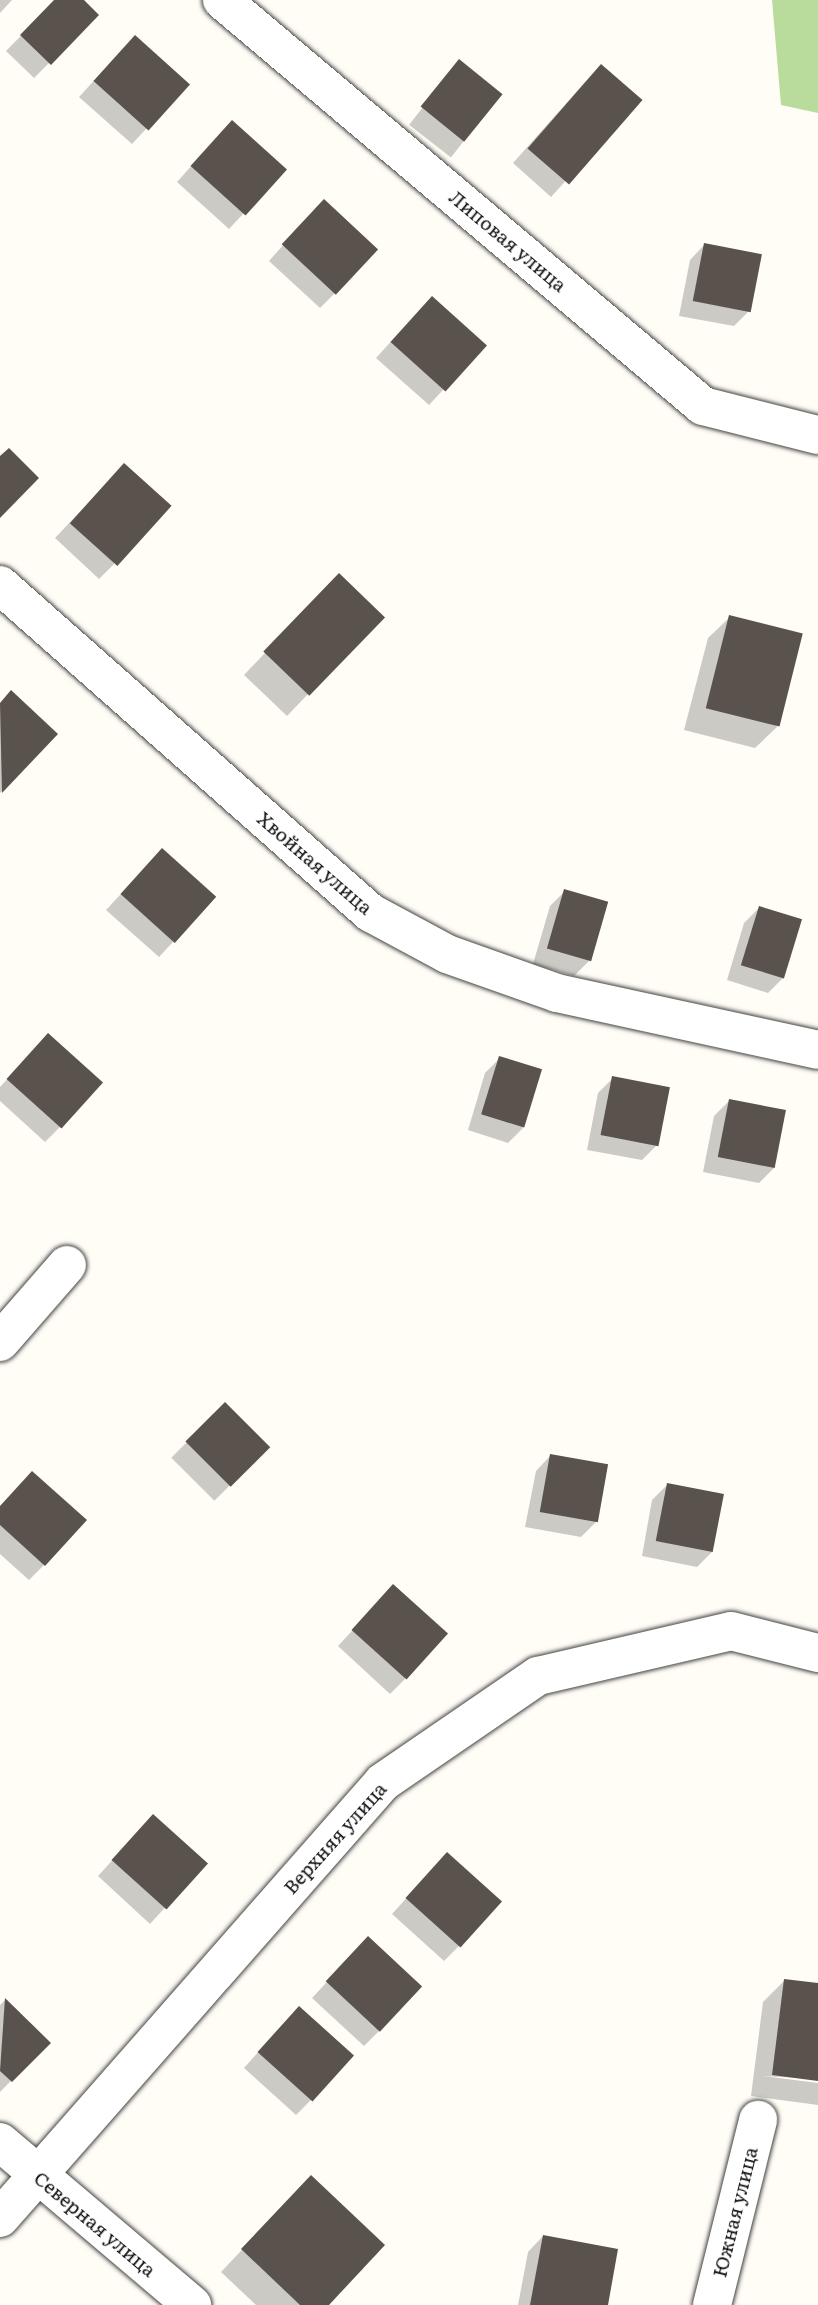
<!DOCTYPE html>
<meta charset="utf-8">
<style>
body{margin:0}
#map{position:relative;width:818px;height:2305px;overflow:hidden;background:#fffdf5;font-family:Literata,serif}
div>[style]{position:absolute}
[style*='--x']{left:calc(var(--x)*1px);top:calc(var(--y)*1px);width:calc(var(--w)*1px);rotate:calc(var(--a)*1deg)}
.forest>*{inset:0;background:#b9dc9c}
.shadow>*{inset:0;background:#0003;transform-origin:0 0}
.building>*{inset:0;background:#5a524d;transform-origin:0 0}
.roads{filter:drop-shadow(0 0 2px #444) drop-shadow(0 0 2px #444)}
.street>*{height:38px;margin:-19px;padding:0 19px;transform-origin:19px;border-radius:19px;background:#fff}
span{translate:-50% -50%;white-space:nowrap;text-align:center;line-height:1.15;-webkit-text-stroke:7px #fff;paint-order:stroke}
.street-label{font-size:19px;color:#111}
</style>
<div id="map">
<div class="forest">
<i style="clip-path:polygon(772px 0,818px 0,818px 113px,781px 105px)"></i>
</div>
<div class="shadow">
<i style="clip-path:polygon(0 0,12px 0,0 13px)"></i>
<i style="clip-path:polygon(56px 0,82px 0,97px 15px,34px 78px,6px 51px)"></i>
<i style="clip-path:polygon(120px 52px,187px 85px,132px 144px,79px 97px)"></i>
<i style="left:459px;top:61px;width:53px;height:81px;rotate:38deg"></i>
<i style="clip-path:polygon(586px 81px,639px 100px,551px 197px,513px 163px)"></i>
<i style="clip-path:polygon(217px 137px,284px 170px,229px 229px,177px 182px)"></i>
<i style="clip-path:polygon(309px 216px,335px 293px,320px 308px,269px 261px)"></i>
<i style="clip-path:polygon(705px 244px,749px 311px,734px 326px,679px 316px,690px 260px)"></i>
<i style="clip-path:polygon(417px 313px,484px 346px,429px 405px,376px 358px)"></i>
<i style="clip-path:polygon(110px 480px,114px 564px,99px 579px,55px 538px)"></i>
<i style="clip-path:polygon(318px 597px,382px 617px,287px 716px,244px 675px)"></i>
<i style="clip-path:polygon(730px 617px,777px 727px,755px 748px,684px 730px,708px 638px)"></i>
<i style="clip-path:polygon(11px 693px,55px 734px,0 793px,0 704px)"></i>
<i style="clip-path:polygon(147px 866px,173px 942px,159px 957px,106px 910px)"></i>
<i style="clip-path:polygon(565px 891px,589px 961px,574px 976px,533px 964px,550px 906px)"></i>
<i style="clip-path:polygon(759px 908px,783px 978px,768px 993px,727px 980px,744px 923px)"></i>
<i style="clip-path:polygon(34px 1050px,60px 1127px,45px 1142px,0 1101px,0 1087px)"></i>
<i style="clip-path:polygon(500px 1058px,523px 1128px,508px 1143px,468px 1130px,485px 1073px)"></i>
<i style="clip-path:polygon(613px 1078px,657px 1145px,642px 1160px,587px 1150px,598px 1093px)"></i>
<i style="clip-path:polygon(729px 1101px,774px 1168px,759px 1183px,703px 1172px,714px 1116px)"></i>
<i style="left:225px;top:1404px;width:61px;height:76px;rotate:45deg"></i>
<i style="clip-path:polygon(551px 1455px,596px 1522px,581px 1537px,525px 1527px,536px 1471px)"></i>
<i style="clip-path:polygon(667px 1485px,712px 1552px,697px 1567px,642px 1556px,652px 1500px)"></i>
<i style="clip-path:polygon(0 1507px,44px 1565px,29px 1580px,0 1554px)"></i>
<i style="clip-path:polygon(379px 1602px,405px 1679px,390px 1694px,338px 1646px)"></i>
<i style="clip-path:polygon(138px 1832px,205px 1864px,150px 1924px,98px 1876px)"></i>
<i style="clip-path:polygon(433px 1869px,459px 1946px,444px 1961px,392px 1914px)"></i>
<i style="clip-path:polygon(353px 1954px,379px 2031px,364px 2046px,312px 1998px)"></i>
<i style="clip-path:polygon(785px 1980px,818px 1985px,818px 2079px,763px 2076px,818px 2083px,818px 2105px,751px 2096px,763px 2002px)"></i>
<i style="clip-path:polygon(5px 2000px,48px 2043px,0 2092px,0 2005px)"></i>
<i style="clip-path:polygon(284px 2023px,311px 2100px,296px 2115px,244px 2068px)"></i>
<i style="clip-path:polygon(290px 2199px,327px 2305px,256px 2305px,221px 2272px)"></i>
<i style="clip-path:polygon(543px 2236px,606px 2305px,518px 2305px,528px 2252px)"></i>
</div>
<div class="building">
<i style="clip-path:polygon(54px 0,84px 0,99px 15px,51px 65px,20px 35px)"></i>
<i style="left:135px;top:35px;width:74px;height:62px;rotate:42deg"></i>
<i style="left:459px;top:59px;width:56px;height:61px;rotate:39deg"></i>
<i style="left:601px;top:64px;width:55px;height:112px;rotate:41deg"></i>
<i style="left:232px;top:120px;width:74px;height:62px;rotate:42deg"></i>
<i style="left:324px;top:199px;width:74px;height:62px;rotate:43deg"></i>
<i style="left:704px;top:243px;width:59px;height:59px;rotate:11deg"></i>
<i style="left:432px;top:296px;width:74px;height:62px;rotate:42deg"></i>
<i style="clip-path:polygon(9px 448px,39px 478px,0 518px,0 456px)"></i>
<i style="left:124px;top:463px;width:64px;height:81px;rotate:42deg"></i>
<i style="left:339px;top:573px;width:64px;height:109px;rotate:44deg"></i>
<i style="left:729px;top:615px;width:76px;height:96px;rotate:14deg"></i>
<i style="clip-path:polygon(11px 690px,58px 734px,2px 793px,0 703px)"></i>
<i style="left:162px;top:848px;width:73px;height:62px;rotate:42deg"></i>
<i style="left:564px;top:889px;width:46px;height:62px;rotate:16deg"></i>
<i style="left:759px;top:906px;width:45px;height:62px;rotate:17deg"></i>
<i style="left:48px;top:1033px;width:74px;height:62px;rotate:42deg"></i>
<i style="left:499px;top:1056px;width:45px;height:61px;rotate:17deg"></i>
<i style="left:612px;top:1076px;width:59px;height:60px;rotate:11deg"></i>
<i style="left:729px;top:1099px;width:58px;height:59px;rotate:11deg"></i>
<i style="left:225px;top:1402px;width:64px;height:56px;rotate:45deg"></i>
<i style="left:550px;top:1454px;width:59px;height:59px;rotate:10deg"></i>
<i style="clip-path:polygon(32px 1471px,87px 1520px,45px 1566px,0 1525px,0 1506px)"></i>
<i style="left:667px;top:1483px;width:58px;height:59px;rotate:11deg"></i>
<i style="left:393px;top:1584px;width:74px;height:62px;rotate:42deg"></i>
<i style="left:153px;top:1814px;width:74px;height:62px;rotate:42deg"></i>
<i style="left:447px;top:1852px;width:74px;height:62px;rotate:42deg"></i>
<i style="left:368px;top:1936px;width:74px;height:62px;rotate:43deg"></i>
<i style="clip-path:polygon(784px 1979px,818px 1983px,818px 2081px,772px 2075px)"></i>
<i style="clip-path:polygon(5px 1998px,51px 2043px,12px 2082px,0 2071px)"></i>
<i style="left:299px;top:2006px;width:74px;height:62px;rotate:42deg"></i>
<i style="clip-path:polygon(311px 2175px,385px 2245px,329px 2305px,300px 2305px,241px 2249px)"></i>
<i style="clip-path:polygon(543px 2235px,618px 2249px,608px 2305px,530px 2305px)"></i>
</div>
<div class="roads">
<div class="street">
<i style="--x:222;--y:0;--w:629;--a:40.17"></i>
<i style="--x:703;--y:406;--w:119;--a:14.2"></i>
<i style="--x:0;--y:585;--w:495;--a:41.5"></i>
<i style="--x:371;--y:913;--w:86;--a:28.3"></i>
<i style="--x:447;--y:954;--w:117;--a:19.5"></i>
<i style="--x:557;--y:993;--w:267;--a:12.3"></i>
<i style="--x:0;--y:1342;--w:102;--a:-49"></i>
<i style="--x:0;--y:2142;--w:252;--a:40.3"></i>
<i style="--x:0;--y:2218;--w:580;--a:-48.7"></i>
<i style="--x:383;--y:1782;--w:188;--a:-34.4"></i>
<i style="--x:538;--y:1676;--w:198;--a:-13.1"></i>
<i style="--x:731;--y:1631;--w:90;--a:14.2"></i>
<i style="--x:712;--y:2305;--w:191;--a:-76"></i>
</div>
</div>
<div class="street-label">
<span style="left:508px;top:241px;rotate:40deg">Липовая улица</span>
<span style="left:315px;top:863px;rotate:41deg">Хвойная улица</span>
<span style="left:335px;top:1838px;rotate:-48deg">Верхняя улица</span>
<span style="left:735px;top:2212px;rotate:-76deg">Южная улица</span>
<span style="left:95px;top:2224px;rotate:40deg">Северная улица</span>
</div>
</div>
